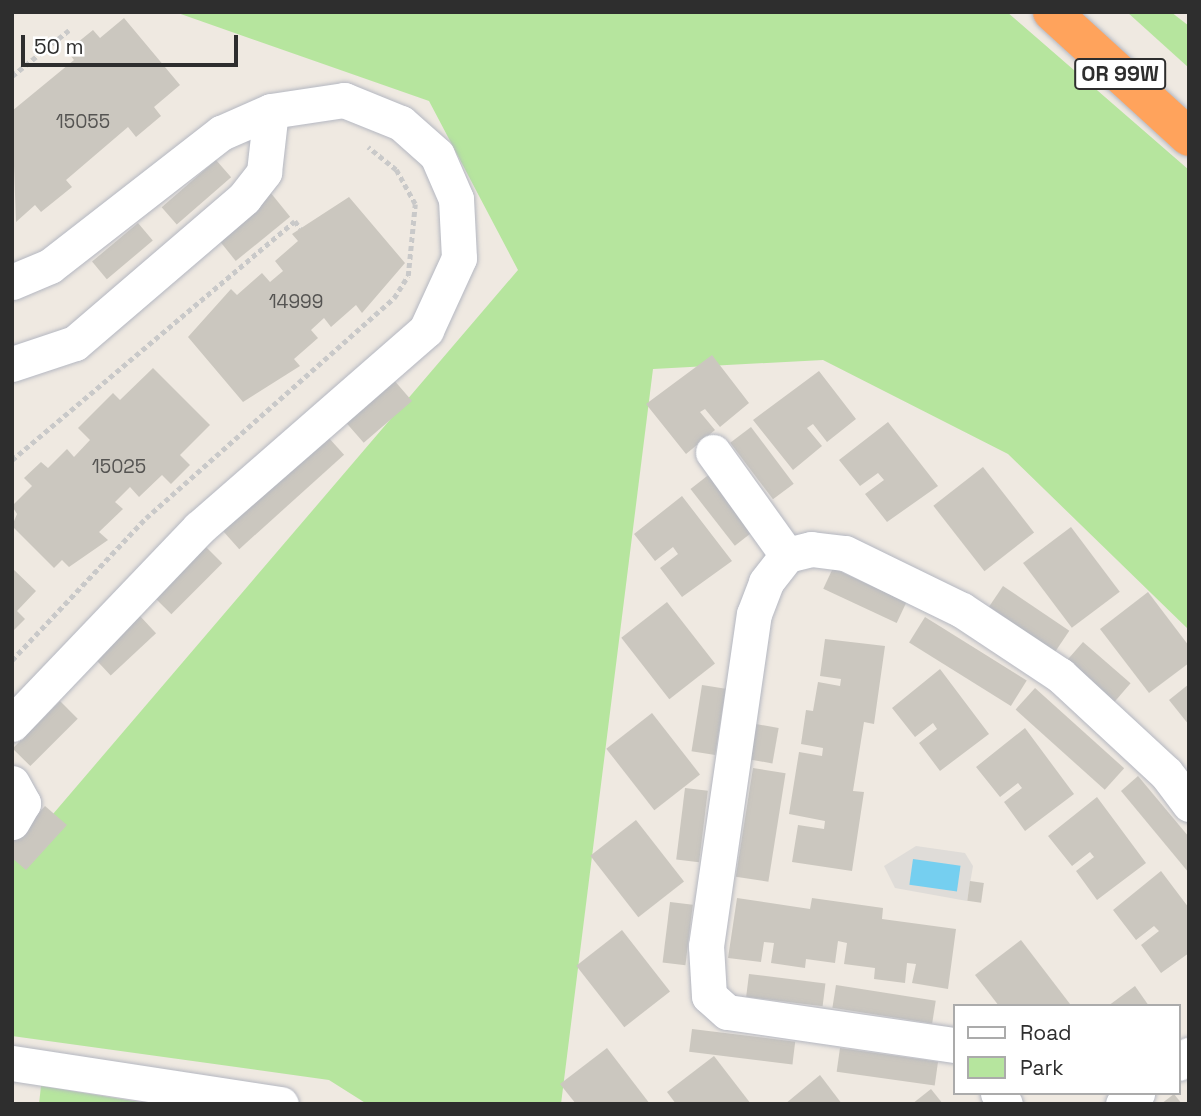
<!DOCTYPE html>
<style>
body{margin:0}
#map{position:relative;width:1201px;height:1116px;overflow:hidden;background:#efe9e1;font-family:"Space Grotesk",sans-serif}
div>[style]{position:absolute}
[style*='--x']{left:calc(var(--x)*1px);top:calc(var(--y)*1px);width:calc(var(--w)*1px);rotate:calc(var(--a)*1deg)}
.green>*{inset:0;background:#b6e59e}
.plaza>*{inset:0;background:#dfdcd8}
.water>*{inset:0;background:#75cff0;transform-origin:0 0}
.building>*{inset:0;background:#cbc7bf;transform-origin:0 0}
.path>*{height:4.5px;margin-top:-2.25px;transform-origin:0;background:repeating-linear-gradient(90deg,#c9c9c9 0 5px,transparent 0 8.5px)}
.roads{filter:drop-shadow(0 0 2px #b4b7c1) drop-shadow(0 0 2px #b4b7c1)}
.minor>*{height:35px;margin:-17.5px;padding:0 17.5px;transform-origin:17.5px;border-radius:17.5px;background:#fff}
.highway>*{height:38px;margin:-19px;padding:0 19px;transform-origin:19px;border-radius:19px;background:#ffa35c}
span{translate:-50% -50%;white-space:nowrap;text-align:center;line-height:1.15;-webkit-text-stroke:6px #fff;paint-order:stroke}
.number-label{font-size:19px;color:#555452}
.number-label span{-webkit-text-stroke-width:0}
.shield-label span{padding:2px 5px;background:#fff;border:2px solid;border-radius:5px;-webkit-text-stroke-width:0}
.shield-label{font-size:21px;color:#2e2e2e;font-weight:700}
.frame{position:absolute;inset:0;border:14px solid #2e2e2e;pointer-events:none}
.legend{position:absolute;left:953px;top:1004px;width:228px;height:91px;box-sizing:border-box;background:#fff;border:2px solid #ababab;margin:0;padding:9px 12px;list-style:none;font-size:21px;color:#2e2e2e}
.legend li{display:flex;align-items:center;gap:14px;height:35px}
.legend b{width:35px;border:2px solid #ababab}
.scale{position:absolute;left:21px;top:35px;width:217px;height:32px;box-sizing:border-box;border:4px solid #2e2e2e;border-top:0;padding-left:9px;font-size:21px;line-height:24px;white-space:nowrap;color:#2e2e2e;-webkit-text-stroke:5px #fff;paint-order:stroke}
</style>
<div id="map">
<div class="green">
<i style="clip-path:polygon(175px 12px,1007px 12px,1189px 170px,1189px 630px,1008px 454px,823px 360px,653px 369px,561px 1104px,367px 1104px,329px 1080px,12px 1036px,12px 862px,518px 270px,429px 101px)"></i>
<i style="clip-path:polygon(1127px 12px,1171px 12px,1189px 26px,1189px 68px)"></i>
<i style="clip-path:polygon(41px 1086px,109px 1097px,152px 1104px,39px 1104px)"></i>
</div>
<div class="plaza">
<i style="clip-path:polygon(916px 846px,965px 853px,973px 866px,967px 901px,895px 888px,884px 866px)"></i>
</div>
<div class="water">
<i style="left:913px;top:859px;width:48px;height:26px;rotate:8deg"></i>
</div>
<div class="building">
<i style="clip-path:polygon(124px 18px,180px 85px,154px 107px,161px 116px,136px 137px,128px 127px,66px 180px,72px 187px,41px 212px,35px 205px,16px 222px,12px 111px,74px 60px,67px 51px,93px 30px,100px 38px)"></i>
<i style="left:216px;top:160px;width:23px;height:72px;rotate:49deg"></i>
<i style="left:270px;top:192px;width:32px;height:70px;rotate:51deg"></i>
<i style="clip-path:polygon(349px 197px,405px 263px,362px 313px,356px 305px,331px 327px,324px 318px,311px 330px,318px 338px,294px 359px,300px 366px,243px 402px,188px 337px,231px 289px,237px 295px,262px 273px,270px 282px,283px 271px,275px 261px,298px 241px,292px 234px)"></i>
<i style="left:138px;top:223px;width:23px;height:60px;rotate:50deg"></i>
<i style="clip-path:polygon(712px 355px,749px 403px,720px 427px,705px 409px,700px 412px,715px 430px,686px 454px,646px 404px)"></i>
<i style="clip-path:polygon(153px 368px,210px 425px,180px 455px,190px 465px,171px 484px,162px 475px,139px 497px,130px 487px,115px 502px,123px 509px,99px 532px,108px 540px,69px 567px,62px 560px,54px 568px,12px 526px,17px 514px,12px 506px,32px 486px,24px 478px,41px 462px,48px 468px,67px 449px,74px 457px,90px 440px,78px 428px,113px 393px,120px 400px)"></i>
<i style="clip-path:polygon(819px 371px,856px 419px,827px 442px,813px 424px,807px 428px,822px 446px,793px 470px,753px 420px)"></i>
<i style="left:393px;top:379px;width:29px;height:64px;rotate:49deg"></i>
<i style="clip-path:polygon(888px 422px,938px 486px,887px 522px,865px 494px,884px 480px,878px 473px,860px 486px,839px 460px)"></i>
<i style="left:751px;top:427px;width:71px;height:26px;rotate:53deg"></i>
<i style="left:328px;top:437px;width:24px;height:141px;rotate:48deg"></i>
<i style="left:983px;top:467px;width:83px;height:63px;rotate:52deg"></i>
<i style="left:711px;top:473px;width:72px;height:26px;rotate:52deg"></i>
<i style="clip-path:polygon(682px 496px,732px 561px,682px 597px,660px 568px,678px 554px,673px 547px,655px 561px,634px 534px)"></i>
<i style="left:1071px;top:527px;width:81px;height:60px;rotate:53deg"></i>
<i style="left:206px;top:547px;width:23px;height:72px;rotate:45deg"></i>
<i style="clip-path:polygon(12px 568px,36px 591px,17px 611px,25px 619px,12px 632px)"></i>
<i style="left:833px;top:568px;width:81px;height:23px;rotate:25deg"></i>
<i style="left:1003px;top:586px;width:80px;height:25px;rotate:34deg"></i>
<i style="clip-path:polygon(1148px 592px,1189px 646px,1189px 663px,1149px 693px,1100px 629px)"></i>
<i style="left:667px;top:602px;width:78px;height:58px;rotate:52deg"></i>
<i style="left:139px;top:615px;width:25px;height:62px;rotate:47deg"></i>
<i style="left:925px;top:617px;width:120px;height:30px;rotate:32deg"></i>
<i style="clip-path:polygon(825px 639px,885px 646px,874px 724px,864px 722px,853px 791px,864px 792px,852px 871px,792px 862px,798px 825px,824px 829px,825px 821px,789px 814px,799px 752px,822px 756px,823px 748px,801px 744px,806px 710px,813px 711px,818px 682px,840px 686px,841px 679px,820px 676px)"></i>
<i style="left:1083px;top:642px;width:63px;height:25px;rotate:41deg"></i>
<i style="clip-path:polygon(940px 669px,989px 734px,940px 771px,919px 743px,937px 729px,933px 723px,915px 737px,892px 708px)"></i>
<i style="clip-path:polygon(1189px 684px,1189px 725px,1169px 700px)"></i>
<i style="left:702px;top:685px;width:24px;height:67px;rotate:9deg"></i>
<i style="left:1035px;top:688px;width:120px;height:29px;rotate:42deg"></i>
<i style="left:60px;top:701px;width:25px;height:67px;rotate:45deg"></i>
<i style="left:652px;top:713px;width:78px;height:58px;rotate:52deg"></i>
<i style="left:756px;top:724px;width:23px;height:36px;rotate:10deg"></i>
<i style="clip-path:polygon(1025px 728px,1074px 794px,1025px 831px,1004px 802px,1022px 788px,1018px 783px,1000px 797px,976px 767px)"></i>
<i style="left:753px;top:768px;width:33px;height:110px;rotate:9deg"></i>
<i style="clip-path:polygon(1138px 776px,1189px 837px,1189px 873px,1121px 791px)"></i>
<i style="left:685px;top:788px;width:23px;height:72px;rotate:7deg"></i>
<i style="clip-path:polygon(1097px 797px,1146px 863px,1097px 900px,1076px 871px,1094px 857px,1090px 852px,1072px 866px,1048px 836px)"></i>
<i style="clip-path:polygon(45px 806px,67px 825px,26px 870px,12px 858px,12px 842px)"></i>
<i style="left:636px;top:820px;width:78px;height:58px;rotate:52deg"></i>
<i style="clip-path:polygon(1161px 871px,1189px 908px,1189px 953px,1161px 973px,1141px 945px,1159px 931px,1154px 926px,1136px 940px,1113px 910px)"></i>
<i style="left:970px;top:881px;width:14px;height:20px;rotate:8deg"></i>
<i style="clip-path:polygon(737px 898px,810px 909px,812px 898px,883px 908px,882px 919px,956px 929px,948px 989px,912px 983px,916px 964px,907px 963px,905px 983px,874px 979px,875px 968px,844px 964px,847px 943px,838px 941px,835px 963px,806px 959px,805px 968px,771px 963px,774px 943px,764px 942px,761px 962px,728px 958px)"></i>
<i style="left:670px;top:902px;width:23px;height:61px;rotate:7deg"></i>
<i style="left:622px;top:930px;width:78px;height:58px;rotate:52deg"></i>
<i style="clip-path:polygon(1021px 940px,1070px 1004px,1068px 1006px,999px 1006px,975px 975px)"></i>
<i style="left:749px;top:974px;width:77px;height:23px;rotate:7deg"></i>
<i style="left:836px;top:985px;width:101px;height:23px;rotate:9deg"></i>
<i style="clip-path:polygon(1135px 986px,1149px 1006px,1108px 1006px)"></i>
<i style="left:692px;top:1029px;width:104px;height:23px;rotate:7deg"></i>
<i style="clip-path:polygon(607px 1048px,650px 1104px,576px 1104px,560px 1084px)"></i>
<i style="left:840px;top:1048px;width:99px;height:24px;rotate:8deg"></i>
<i style="clip-path:polygon(714px 1056px,751px 1104px,676px 1104px,667px 1092px)"></i>
<i style="clip-path:polygon(820px 1075px,842px 1104px,785px 1104px)"></i>
<i style="clip-path:polygon(931px 1089px,943px 1104px,912px 1104px)"></i>
<i style="clip-path:polygon(1174px 1094px,1182px 1104px,1161px 1104px)"></i>
</div>
<div class="path">
<i style="--x:12;--y:76;--w:73;--a:-38.9"></i>
<i style="--x:12;--y:460;--w:370;--a:-40.2"></i>
<i style="--x:295;--y:221;--w:9;--a:54"></i>
<i style="--x:12;--y:660;--w:195;--a:-46.7"></i>
<i style="--x:146;--y:518;--w:332;--a:-41.6"></i>
<i style="--x:394;--y:298;--w:26;--a:-58"></i>
<i style="--x:408;--y:276;--w:72;--a:-84.4"></i>
<i style="--x:415;--y:204;--w:39;--a:-119"></i>
<i style="--x:396;--y:170;--w:36;--a:-141"></i>
</div>
<div class="roads">
<div class="minor">
<i style="--x:12;--y:282;--w:41;--a:-22.8"></i>
<i style="--x:50;--y:266;--w:217;--a:-37.9"></i>
<i style="--x:221;--y:133;--w:55;--a:-23.7"></i>
<i style="--x:12;--y:364;--w:66;--a:-18.4"></i>
<i style="--x:75;--y:343;--w:223;--a:-40.6"></i>
<i style="--x:244;--y:198;--w:33;--a:-52"></i>
<i style="--x:264;--y:172;--w:61;--a:-83.5"></i>
<i style="--x:271;--y:111;--w:74;--a:-8.6"></i>
<i style="--x:344;--y:100;--w:61;--a:22"></i>
<i style="--x:401;--y:123;--w:48;--a:41.6"></i>
<i style="--x:437;--y:155;--w:48;--a:66.6"></i>
<i style="--x:456;--y:199;--w:59;--a:87.1"></i>
<i style="--x:459;--y:258;--w:79;--a:114.6"></i>
<i style="--x:426;--y:330;--w:301;--a:138.9"></i>
<i style="--x:199;--y:528;--w:271;--a:133.7"></i>
<i style="--x:713;--y:452;--w:127;--a:54.3"></i>
<i style="--x:12;--y:783;--w:23;--a:61"></i>
<i style="--x:23;--y:803;--w:22;--a:120"></i>
<i style="--x:954;--y:1045;--w:229;--a:-171.7"></i>
<i style="--x:727;--y:1012;--w:24;--a:-138"></i>
<i style="--x:709;--y:996;--w:50;--a:-93.4"></i>
<i style="--x:706;--y:946;--w:335;--a:-81.8"></i>
<i style="--x:754;--y:614;--w:34;--a:-69"></i>
<i style="--x:766;--y:582;--w:34;--a:-52"></i>
<i style="--x:787;--y:555;--w:25;--a:-14"></i>
<i style="--x:811;--y:549;--w:34;--a:7"></i>
<i style="--x:845;--y:553;--w:130;--a:26"></i>
<i style="--x:962;--y:610;--w:118;--a:33.6"></i>
<i style="--x:1060;--y:675;--w:144;--a:42.8"></i>
<i style="--x:1166;--y:773;--w:39;--a:53"></i>
<i style="--x:12;--y:1063;--w:272;--a:8.7"></i>
<i style="--x:1178;--y:1063;--w:14;--a:-36"></i>
<i style="--x:998;--y:1093;--w:13;--a:58"></i>
<i style="--x:1123;--y:1104;--w:18;--a:-38"></i>
</div>
<div class="highway">
<i style="--x:1052;--y:12;--w:185;--a:42.4"></i>
</div>
</div>
<div class="number-label">
<span style="left:83px;top:122px">15055</span>
<span style="left:296px;top:302px">14999</span>
<span style="left:119px;top:467px">15025</span>
</div>
<div class="shield-label">
<span style="left:1120px;top:74px">OR 99W</span>
</div>
<div class="frame"></div>
<ul class="legend">
<li><b style="height:9px;background:#fff"></b>Road</li>
<li><b style="height:19px;background:#b6e59e"></b>Park</li>
</ul>
<div class="scale">50 m</div>
</div>
